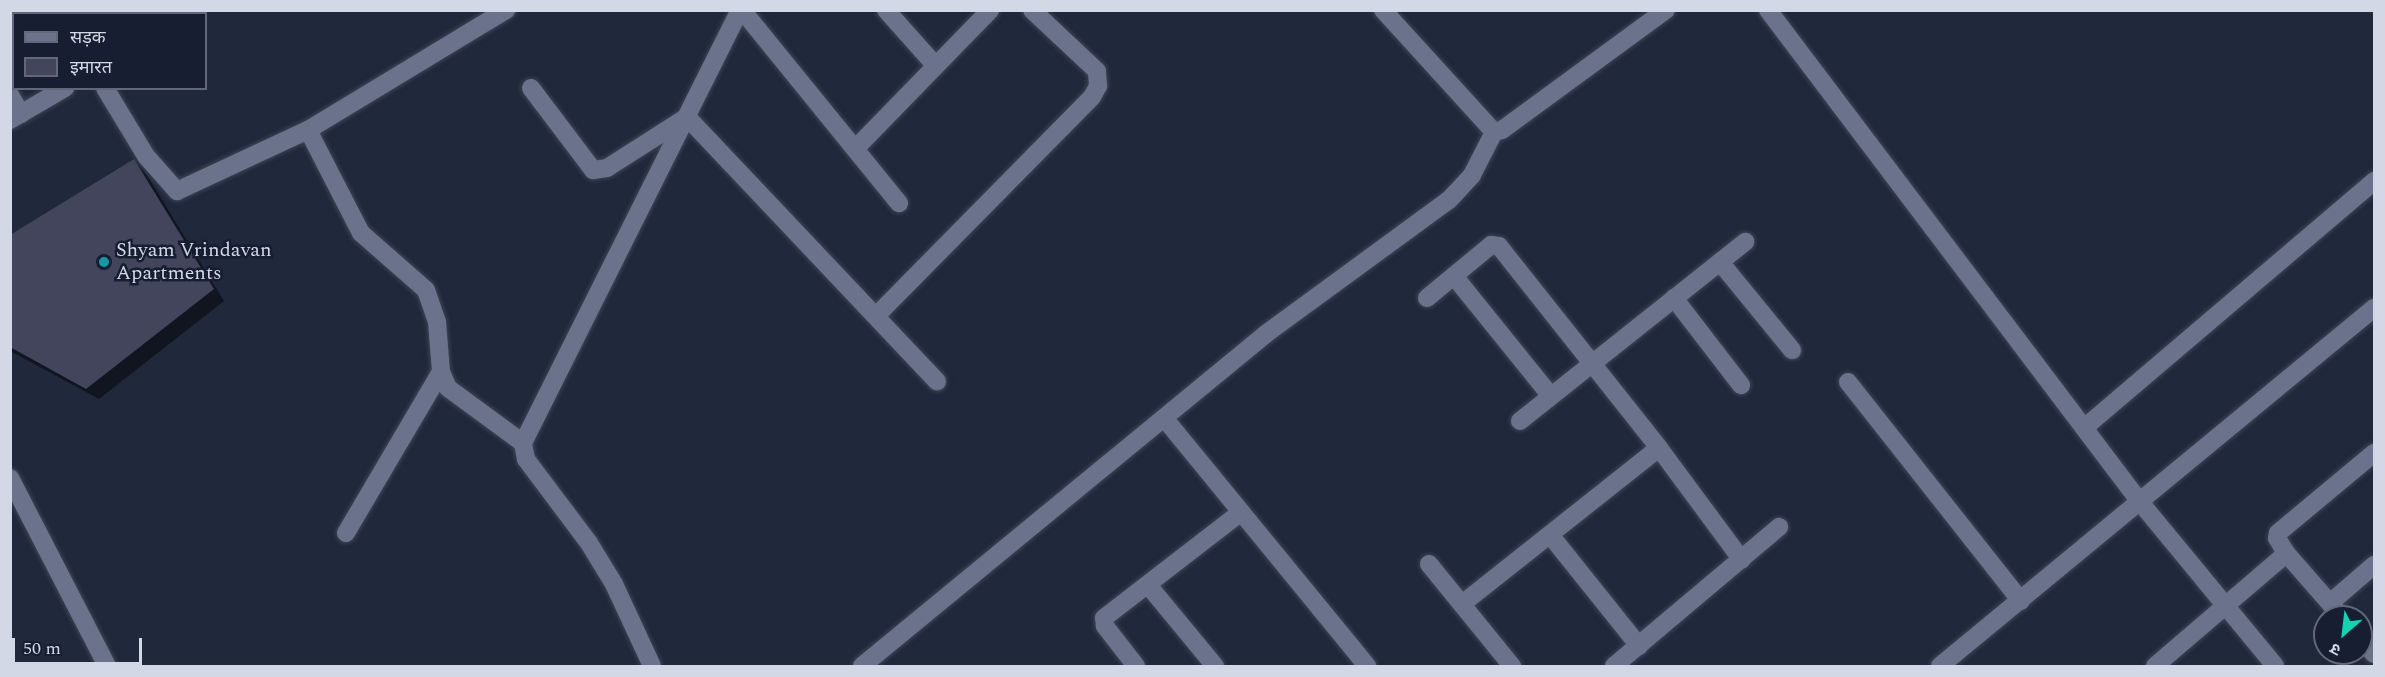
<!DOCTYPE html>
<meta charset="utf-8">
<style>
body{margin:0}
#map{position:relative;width:2385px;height:677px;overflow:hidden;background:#20283b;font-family:Spectral,"Noto Sans Devanagari",serif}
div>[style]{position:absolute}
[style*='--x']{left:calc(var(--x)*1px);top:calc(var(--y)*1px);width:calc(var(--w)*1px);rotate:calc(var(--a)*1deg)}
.shadow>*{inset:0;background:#0007}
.building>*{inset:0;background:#43455c}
.roads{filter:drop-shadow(0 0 2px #3e4455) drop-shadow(0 0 2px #3e4455)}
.street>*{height:18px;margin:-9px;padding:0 9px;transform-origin:9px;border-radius:9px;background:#6a738b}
.secondary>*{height:18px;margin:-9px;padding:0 9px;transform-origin:9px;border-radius:9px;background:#6a738b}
.dots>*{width:16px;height:16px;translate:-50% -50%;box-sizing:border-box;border:3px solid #171e31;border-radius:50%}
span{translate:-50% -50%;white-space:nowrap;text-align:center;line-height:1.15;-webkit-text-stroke:5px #171e31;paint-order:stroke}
.poi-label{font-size:20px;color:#d2d8e5}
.left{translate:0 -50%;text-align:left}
.frame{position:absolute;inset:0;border:12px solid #d2d8e5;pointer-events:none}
.legend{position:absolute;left:12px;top:12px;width:195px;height:78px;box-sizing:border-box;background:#171e31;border:2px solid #626879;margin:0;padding:8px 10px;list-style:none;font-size:18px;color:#d2d8e5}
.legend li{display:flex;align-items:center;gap:12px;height:30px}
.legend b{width:30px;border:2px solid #626879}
.north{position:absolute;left:2313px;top:605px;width:60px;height:60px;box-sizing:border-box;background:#171e31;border:2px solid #626879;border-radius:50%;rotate:208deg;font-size:16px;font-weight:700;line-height:24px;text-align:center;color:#d2d8e5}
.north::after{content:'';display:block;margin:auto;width:21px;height:27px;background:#0ed5b4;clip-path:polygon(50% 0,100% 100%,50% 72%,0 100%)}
.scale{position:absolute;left:12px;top:638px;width:130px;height:27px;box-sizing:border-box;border:3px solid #d2d8e5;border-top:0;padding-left:8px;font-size:18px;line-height:21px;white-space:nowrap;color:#d2d8e5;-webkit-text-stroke:4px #171e31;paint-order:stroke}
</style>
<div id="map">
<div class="shadow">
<i style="clip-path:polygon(134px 160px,145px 172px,224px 301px,99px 399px,10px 351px,10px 237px)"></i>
</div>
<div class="building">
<i style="clip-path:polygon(134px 159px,214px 289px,86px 389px,10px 347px,10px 235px)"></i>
</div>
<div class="roads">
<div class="street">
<i style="--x:742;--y:10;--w:249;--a:50.9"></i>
<i style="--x:886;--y:10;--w:74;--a:48.3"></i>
<i style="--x:1383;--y:10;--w:165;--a:47.7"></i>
<i style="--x:1494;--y:132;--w:8;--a:-14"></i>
<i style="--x:1502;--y:130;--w:203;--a:-36.2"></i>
<i style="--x:1768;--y:10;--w:617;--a:52.91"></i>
<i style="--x:2140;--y:502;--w:212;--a:50.5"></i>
<i style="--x:190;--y:14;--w:6;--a:-39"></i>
<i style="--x:105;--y:88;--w:79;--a:58.9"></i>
<i style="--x:146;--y:156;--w:47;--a:48.5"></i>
<i style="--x:177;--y:191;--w:145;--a:-25"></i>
<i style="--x:308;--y:130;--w:232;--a:-31.2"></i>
<i style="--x:531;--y:88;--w:103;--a:52.9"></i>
<i style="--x:593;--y:170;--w:14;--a:-8"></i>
<i style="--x:607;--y:168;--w:95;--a:-32.5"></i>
<i style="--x:687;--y:117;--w:364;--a:46.6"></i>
<i style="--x:10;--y:95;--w:22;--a:60"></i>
<i style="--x:10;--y:120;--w:64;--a:-30.2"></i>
<i style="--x:308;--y:130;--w:116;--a:62.8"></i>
<i style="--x:361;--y:233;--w:86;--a:41.2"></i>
<i style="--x:426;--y:290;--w:34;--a:71"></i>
<i style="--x:437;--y:322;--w:50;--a:85.4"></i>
<i style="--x:441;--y:372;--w:17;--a:66"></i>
<i style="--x:448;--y:388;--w:93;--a:36.3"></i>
<i style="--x:855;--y:149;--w:194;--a:-45.8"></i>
<i style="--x:1720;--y:262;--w:114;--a:50.7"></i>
<i style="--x:1454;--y:276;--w:154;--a:51.1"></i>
<i style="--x:1427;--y:298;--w:83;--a:-39.6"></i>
<i style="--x:1491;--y:245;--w:8;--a:7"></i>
<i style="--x:1499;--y:246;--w:258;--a:51.6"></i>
<i style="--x:1659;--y:448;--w:139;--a:53.5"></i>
<i style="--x:1674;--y:298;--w:110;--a:52.4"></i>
<i style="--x:877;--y:315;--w:306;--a:-45.4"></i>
<i style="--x:1092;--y:97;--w:13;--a:-61"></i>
<i style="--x:1098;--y:86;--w:15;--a:-94"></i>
<i style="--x:1097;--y:71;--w:89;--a:-136.8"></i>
<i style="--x:1848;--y:382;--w:279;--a:51.7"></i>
<i style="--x:1165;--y:419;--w:319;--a:50.7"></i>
<i style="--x:1520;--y:421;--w:288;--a:-38.5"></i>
<i style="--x:2084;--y:428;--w:381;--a:-40.4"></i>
<i style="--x:346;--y:533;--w:187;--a:-59.5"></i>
<i style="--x:1551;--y:536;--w:141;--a:51.3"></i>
<i style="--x:2286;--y:553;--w:85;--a:48.8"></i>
<i style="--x:1429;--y:564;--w:132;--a:50.9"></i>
<i style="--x:1148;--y:585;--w:105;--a:50.4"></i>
<i style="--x:2330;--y:603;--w:58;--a:-40.8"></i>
<i style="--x:1462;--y:604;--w:251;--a:-38.4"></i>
<i style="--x:2361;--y:639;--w:20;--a:49"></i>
<i style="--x:652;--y:666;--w:90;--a:-114.9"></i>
<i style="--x:614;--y:584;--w:48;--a:-121.4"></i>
<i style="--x:589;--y:543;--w:105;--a:-126.9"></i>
<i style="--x:526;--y:459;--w:16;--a:-101"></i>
<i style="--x:523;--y:443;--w:484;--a:-63.4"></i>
<i style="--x:862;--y:666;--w:524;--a:-39.43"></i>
<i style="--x:1267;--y:333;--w:225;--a:-36.2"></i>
<i style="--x:1449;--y:200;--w:34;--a:-47"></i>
<i style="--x:1472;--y:175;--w:48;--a:-62.9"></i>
<i style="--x:1136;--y:666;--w:51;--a:-127.8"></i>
<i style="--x:1105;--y:626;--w:8;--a:-97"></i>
<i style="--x:1104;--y:618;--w:172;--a:-37.7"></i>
<i style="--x:1614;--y:666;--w:216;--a:-40.1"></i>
<i style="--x:1940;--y:666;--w:563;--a:-39.52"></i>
<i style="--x:2155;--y:666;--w:167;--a:-40.6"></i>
<i style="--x:2282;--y:557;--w:6;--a:-45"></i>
<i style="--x:2286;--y:553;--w:17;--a:-121"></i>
<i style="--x:2277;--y:538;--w:5;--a:-79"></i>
<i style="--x:2278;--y:533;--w:125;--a:-39.8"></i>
</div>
<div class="secondary">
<i style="--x:10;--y:478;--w:212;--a:62.7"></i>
</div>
</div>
<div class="dots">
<i style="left:104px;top:262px;background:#0f9aa8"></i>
</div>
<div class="poi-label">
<span class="left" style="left:116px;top:262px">Shyam Vrindavan<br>Apartments</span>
</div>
<div class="frame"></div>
<ul class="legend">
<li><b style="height:8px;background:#6a738b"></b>सड़क</li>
<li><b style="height:16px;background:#43455c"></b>इमारत</li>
</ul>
<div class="north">उ</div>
<div class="scale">50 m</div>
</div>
